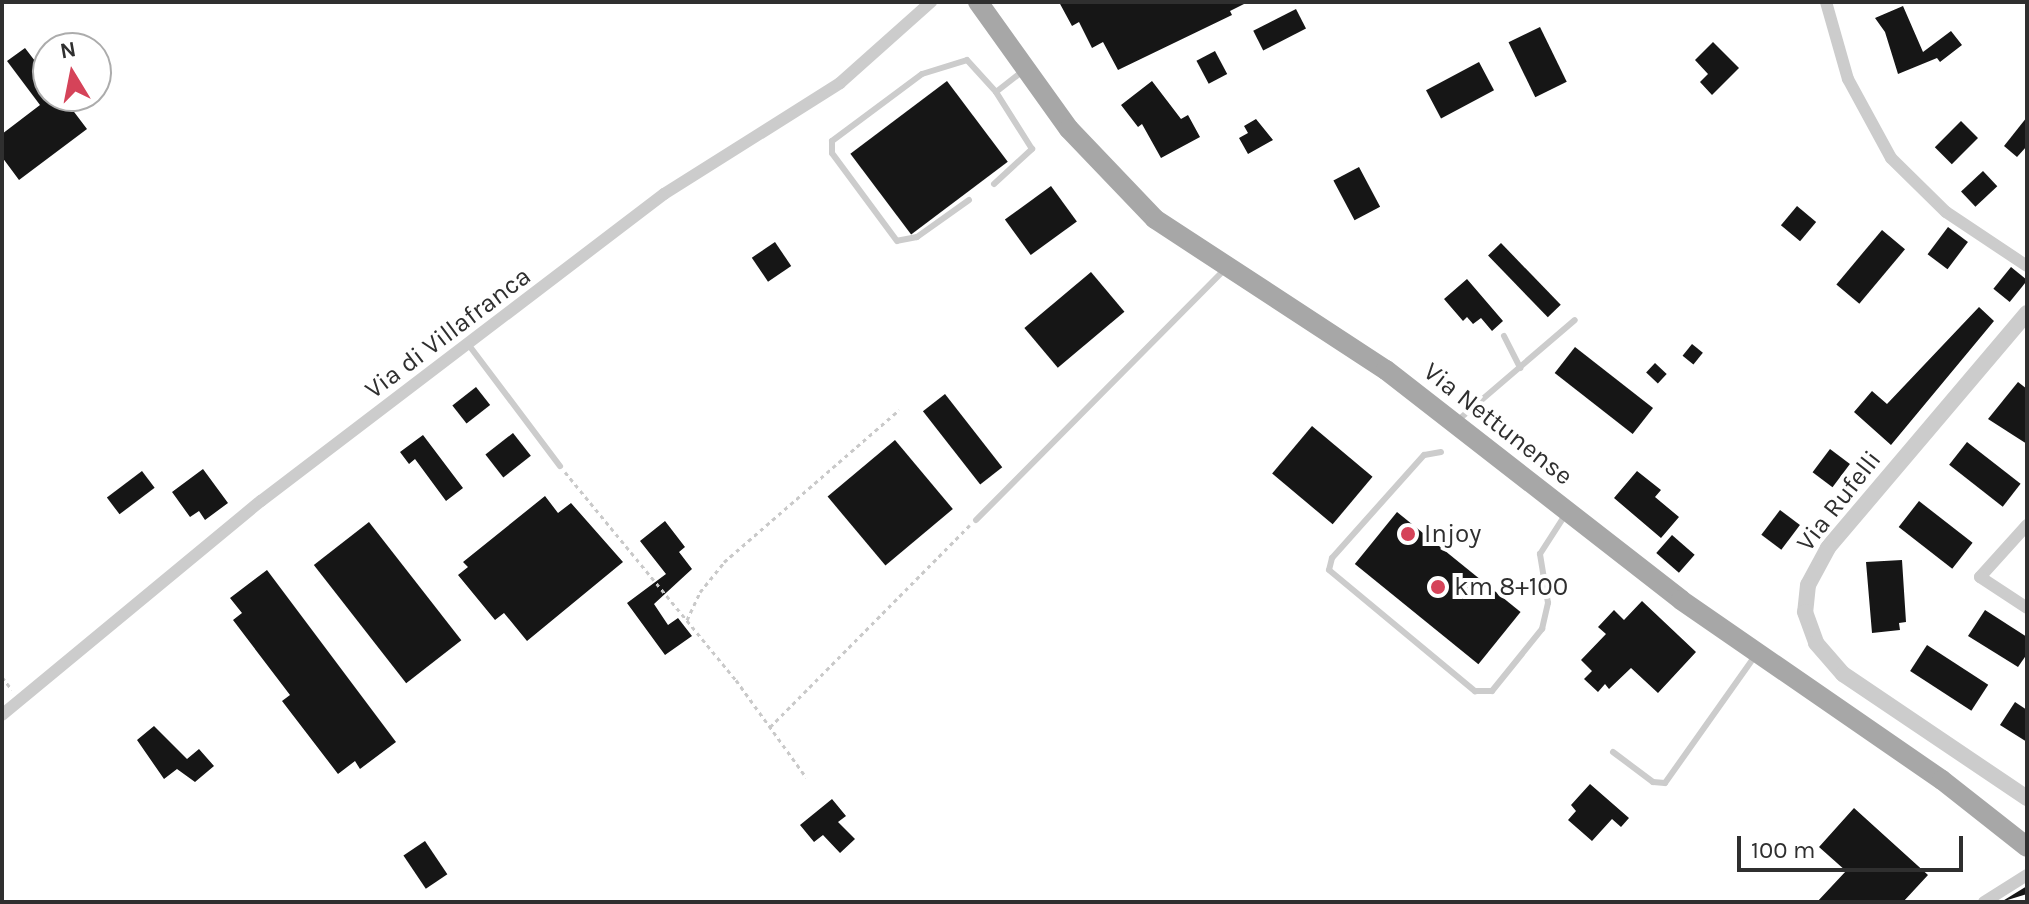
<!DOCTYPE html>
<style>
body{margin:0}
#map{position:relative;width:2029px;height:904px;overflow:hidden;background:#fff;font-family:Karla,sans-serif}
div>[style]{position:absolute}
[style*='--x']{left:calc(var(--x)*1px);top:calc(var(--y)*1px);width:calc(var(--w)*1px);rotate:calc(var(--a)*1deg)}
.building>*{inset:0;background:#161616;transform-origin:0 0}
.path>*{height:3px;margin-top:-1.5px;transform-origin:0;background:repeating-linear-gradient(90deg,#c9c9c9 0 4px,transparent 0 8px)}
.service>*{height:6px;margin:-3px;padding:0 3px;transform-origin:3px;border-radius:3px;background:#ccc}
.minor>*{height:12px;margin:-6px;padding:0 6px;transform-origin:6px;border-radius:6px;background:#ccc}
.tertiary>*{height:16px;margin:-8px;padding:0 8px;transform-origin:8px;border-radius:8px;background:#ccc}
.primary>*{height:20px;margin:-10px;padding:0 10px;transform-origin:10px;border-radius:10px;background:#a7a7a7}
.dots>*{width:22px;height:22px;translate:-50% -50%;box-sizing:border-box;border:4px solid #fff;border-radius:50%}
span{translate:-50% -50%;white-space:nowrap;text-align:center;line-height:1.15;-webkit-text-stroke:8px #fff;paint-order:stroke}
.street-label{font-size:26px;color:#2f2f2f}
.poi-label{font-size:26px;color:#2f2f2f}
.left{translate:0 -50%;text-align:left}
.frame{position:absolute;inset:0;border:4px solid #2f2f2f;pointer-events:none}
.north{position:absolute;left:32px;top:32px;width:80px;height:80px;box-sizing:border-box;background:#fff;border:2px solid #acacac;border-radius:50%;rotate:350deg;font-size:22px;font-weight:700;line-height:32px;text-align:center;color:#2f2f2f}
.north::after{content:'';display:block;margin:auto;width:28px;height:36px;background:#d54359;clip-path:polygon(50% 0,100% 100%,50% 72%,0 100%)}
.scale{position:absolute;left:1737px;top:836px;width:226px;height:36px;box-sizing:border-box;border:4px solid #2f2f2f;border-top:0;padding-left:10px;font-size:24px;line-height:28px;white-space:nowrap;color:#2f2f2f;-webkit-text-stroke:6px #fff;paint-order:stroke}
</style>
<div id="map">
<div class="building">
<i style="clip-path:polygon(1059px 2px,1248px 2px,1230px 11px,1232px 15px,1118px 70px,1103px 42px,1092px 48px,1079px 22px,1072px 26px)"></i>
<i style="clip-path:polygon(1903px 6px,1923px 52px,1951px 31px,1962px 45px,1940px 62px,1937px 58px,1898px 74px,1885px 32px,1875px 18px)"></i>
<i style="left:1296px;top:9px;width:22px;height:48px;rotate:63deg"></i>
<i style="left:1540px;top:27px;width:61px;height:35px;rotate:64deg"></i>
<i style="clip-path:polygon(1713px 42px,1739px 68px,1712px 95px,1700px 82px,1708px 74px,1695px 60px)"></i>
<i style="clip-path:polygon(25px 48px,48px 78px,48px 96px,62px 96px,87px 129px,19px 180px,2px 157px,2px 134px,40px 105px,7px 61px)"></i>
<i style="left:1215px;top:51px;width:26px;height:21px;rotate:62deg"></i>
<i style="left:1479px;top:62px;width:32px;height:60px;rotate:62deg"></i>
<i style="left:947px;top:81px;width:101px;height:121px;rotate:53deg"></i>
<i style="clip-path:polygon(1152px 81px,1181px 119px,1188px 115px,1200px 137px,1161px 158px,1142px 124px,1138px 127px,1121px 105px)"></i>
<i style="clip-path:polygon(2027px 117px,2027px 146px,2017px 157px,2004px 146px)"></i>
<i style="clip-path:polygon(1256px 119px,1273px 140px,1248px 154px,1239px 138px,1248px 133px,1244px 126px)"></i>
<i style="left:1961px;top:121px;width:24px;height:37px;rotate:45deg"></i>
<i style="left:1359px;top:167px;width:45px;height:29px;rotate:62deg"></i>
<i style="left:1983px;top:171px;width:21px;height:30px;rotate:47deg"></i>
<i style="left:1051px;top:186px;width:44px;height:57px;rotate:54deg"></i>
<i style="left:1797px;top:206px;width:25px;height:25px;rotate:40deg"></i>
<i style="left:1948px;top:227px;width:25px;height:34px;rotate:37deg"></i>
<i style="left:1882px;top:230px;width:30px;height:71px;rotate:40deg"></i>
<i style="left:775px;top:242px;width:29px;height:28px;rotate:56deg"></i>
<i style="left:1501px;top:243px;width:86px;height:18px;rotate:46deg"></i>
<i style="left:2011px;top:267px;width:21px;height:28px;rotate:39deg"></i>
<i style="left:1091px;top:272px;width:52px;height:87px;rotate:50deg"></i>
<i style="clip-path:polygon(1467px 279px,1503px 321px,1492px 331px,1481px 318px,1473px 324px,1467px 317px,1463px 321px,1444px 299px)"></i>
<i style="clip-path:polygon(1979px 307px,1994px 321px,1891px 445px,1854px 412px,1872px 391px,1887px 404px)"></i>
<i style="left:1692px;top:344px;width:14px;height:15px;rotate:39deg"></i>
<i style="left:1575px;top:347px;width:99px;height:33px;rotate:38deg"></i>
<i style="left:1655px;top:363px;width:16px;height:13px;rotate:43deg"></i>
<i style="clip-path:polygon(2018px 382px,2027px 389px,2027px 444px,1988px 419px)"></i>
<i style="left:476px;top:387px;width:23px;height:30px;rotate:52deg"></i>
<i style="left:945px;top:394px;width:93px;height:28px;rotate:52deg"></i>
<i style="left:1312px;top:426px;width:79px;height:62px;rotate:40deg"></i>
<i style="left:513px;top:433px;width:29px;height:35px;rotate:52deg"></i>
<i style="clip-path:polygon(423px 435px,463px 488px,446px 501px,415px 459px,409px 464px,400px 452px)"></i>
<i style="left:895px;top:440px;width:90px;height:88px;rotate:50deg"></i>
<i style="left:1967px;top:442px;width:68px;height:29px;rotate:38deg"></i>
<i style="left:1830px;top:449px;width:25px;height:29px;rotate:37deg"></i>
<i style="clip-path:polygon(203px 469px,228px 503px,205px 520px,199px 511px,190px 517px,172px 492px)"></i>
<i style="left:142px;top:471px;width:21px;height:44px;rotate:53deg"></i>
<i style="clip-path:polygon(1637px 471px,1661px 490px,1655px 497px,1679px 517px,1661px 538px,1614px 498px)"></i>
<i style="clip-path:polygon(545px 496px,558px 513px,571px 503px,623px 562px,527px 641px,504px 613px,495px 620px,458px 575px,468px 567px,463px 562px)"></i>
<i style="left:1919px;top:501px;width:68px;height:33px;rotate:38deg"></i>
<i style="left:1780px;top:510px;width:25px;height:31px;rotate:37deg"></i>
<i style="left:1397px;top:512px;width:159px;height:67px;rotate:39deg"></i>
<i style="clip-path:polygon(665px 521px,685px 547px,679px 552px,692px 569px,654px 604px,668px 625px,678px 618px,692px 636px,665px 655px,627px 603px,666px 574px,640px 541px)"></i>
<i style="left:369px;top:522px;width:150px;height:70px;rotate:52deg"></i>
<i style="left:1672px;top:535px;width:30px;height:24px;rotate:41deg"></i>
<i style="clip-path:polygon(1902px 560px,1906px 622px,1899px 623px,1900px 630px,1872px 633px,1866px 562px)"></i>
<i style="clip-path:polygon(267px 570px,396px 742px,360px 769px,355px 761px,338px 774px,282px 701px,290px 695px,233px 620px,242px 613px,230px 598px)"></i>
<i style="clip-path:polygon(1642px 601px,1696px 652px,1658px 693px,1631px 668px,1609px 689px,1605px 684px,1598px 692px,1584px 679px,1592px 671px,1581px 660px,1606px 634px,1598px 627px,1614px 610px,1624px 620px)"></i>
<i style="clip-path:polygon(1985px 610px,2027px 637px,2027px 654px,2018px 667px,1968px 636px)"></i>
<i style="left:1927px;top:645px;width:73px;height:31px;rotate:33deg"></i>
<i style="clip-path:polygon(2015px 702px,2027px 710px,2027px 742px,2000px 725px)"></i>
<i style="clip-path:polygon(154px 726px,187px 759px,199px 749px,214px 766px,195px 782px,177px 769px,164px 779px,137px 740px)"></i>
<i style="clip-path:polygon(1590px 784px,1629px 818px,1621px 827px,1612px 819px,1592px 841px,1568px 820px,1576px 811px,1571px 805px)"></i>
<i style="clip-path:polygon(832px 799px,846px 816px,838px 822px,855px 839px,840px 853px,823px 835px,814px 842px,800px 825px)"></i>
<i style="clip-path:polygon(1854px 808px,1928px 875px,1903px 902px,1817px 902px,1846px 871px,1819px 847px)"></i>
<i style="left:425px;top:841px;width:40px;height:26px;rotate:56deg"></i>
<i style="clip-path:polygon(2027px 886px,2027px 894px,2001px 902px)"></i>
</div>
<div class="path">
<i style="--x:565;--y:472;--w:269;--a:50.6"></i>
<i style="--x:736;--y:680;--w:120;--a:54.2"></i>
<i style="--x:687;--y:620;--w:31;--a:-65"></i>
<i style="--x:700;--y:592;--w:38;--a:-51"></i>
<i style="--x:724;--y:562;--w:232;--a:-41"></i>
<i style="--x:2;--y:677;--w:16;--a:52"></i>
<i style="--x:770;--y:727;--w:284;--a:-45.3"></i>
</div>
<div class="service">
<i style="--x:994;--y:184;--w:52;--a:-42.6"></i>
<i style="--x:1032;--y:149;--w:67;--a:-122.3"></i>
<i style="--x:969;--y:200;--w:64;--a:144.6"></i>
<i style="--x:917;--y:237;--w:20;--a:169"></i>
<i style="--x:897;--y:241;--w:109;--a:-126.5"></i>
<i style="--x:832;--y:153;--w:12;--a:-90"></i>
<i style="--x:832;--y:141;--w:112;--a:-36.7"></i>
<i style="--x:922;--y:74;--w:47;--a:-17.3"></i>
<i style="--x:967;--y:60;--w:43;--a:47.8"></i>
<i style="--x:996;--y:92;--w:34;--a:-38"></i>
<i style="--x:1504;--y:336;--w:36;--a:63"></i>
<i style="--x:468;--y:344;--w:153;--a:53"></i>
<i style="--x:1457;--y:421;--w:155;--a:-40.6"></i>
<i style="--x:1441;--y:452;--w:17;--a:170"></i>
<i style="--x:1424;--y:455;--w:138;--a:131.8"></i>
<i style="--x:1332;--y:558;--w:12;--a:104"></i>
<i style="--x:1329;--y:570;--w:190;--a:39.7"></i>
<i style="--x:1475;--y:691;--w:17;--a:0"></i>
<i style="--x:1492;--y:691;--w:80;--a:-51.1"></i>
<i style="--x:1542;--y:629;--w:27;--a:-77"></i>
<i style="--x:1548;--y:603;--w:50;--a:-99.3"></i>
<i style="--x:1540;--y:554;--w:46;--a:-57.3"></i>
<i style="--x:976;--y:520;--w:352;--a:-45.2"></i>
<i style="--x:1613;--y:752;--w:50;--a:36.9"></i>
<i style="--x:1653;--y:782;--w:12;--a:5"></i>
<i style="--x:1665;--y:783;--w:156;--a:-54.7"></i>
</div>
<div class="minor">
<i style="--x:1826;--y:2;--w:80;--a:74.1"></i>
<i style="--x:1848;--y:79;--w:90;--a:61.4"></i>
<i style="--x:1891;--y:158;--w:77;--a:44.5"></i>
<i style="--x:1946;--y:212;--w:97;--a:33.7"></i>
<i style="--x:2027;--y:525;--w:70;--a:132.1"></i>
<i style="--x:1980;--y:577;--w:56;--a:33.4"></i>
<i style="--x:2;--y:715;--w:336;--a:-39.6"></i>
<i style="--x:261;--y:501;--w:507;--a:-37.3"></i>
<i style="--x:664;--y:194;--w:208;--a:-32.2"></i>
<i style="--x:840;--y:83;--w:122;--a:-41.7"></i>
<i style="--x:1984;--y:902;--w:51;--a:-32.1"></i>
</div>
<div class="tertiary">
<i style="--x:2027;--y:313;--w:308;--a:130.3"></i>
<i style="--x:1828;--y:548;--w:42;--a:118.4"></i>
<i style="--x:1808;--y:585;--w:27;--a:96"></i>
<i style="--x:1805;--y:612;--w:33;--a:70"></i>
<i style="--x:1816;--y:643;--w:41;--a:48.9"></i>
<i style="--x:1843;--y:674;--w:222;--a:34"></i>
</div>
<div class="primary">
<i style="--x:978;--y:2;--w:156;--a:54.4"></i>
<i style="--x:1069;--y:129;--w:124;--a:46.3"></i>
<i style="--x:1155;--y:219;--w:276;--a:33.2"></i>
<i style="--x:1386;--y:370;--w:374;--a:37.9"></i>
<i style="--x:1681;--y:600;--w:317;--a:34.6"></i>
<i style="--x:1942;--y:780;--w:108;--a:38.2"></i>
</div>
<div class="dots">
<i style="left:1408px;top:534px;background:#d54359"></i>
<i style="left:1438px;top:587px;background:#d54359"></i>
</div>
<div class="street-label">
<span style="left:448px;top:333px;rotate:-37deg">Via di Villafranca</span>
<span style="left:1498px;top:424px;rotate:38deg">Via Nettunense</span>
<span style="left:1839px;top:501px;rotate:-52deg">Via Rufelli</span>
</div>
<div class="poi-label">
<span class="left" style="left:1424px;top:534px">Injoy</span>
<span class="left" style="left:1454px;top:587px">km 8+100</span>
</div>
<div class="frame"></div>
<div class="north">N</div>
<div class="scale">100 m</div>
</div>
